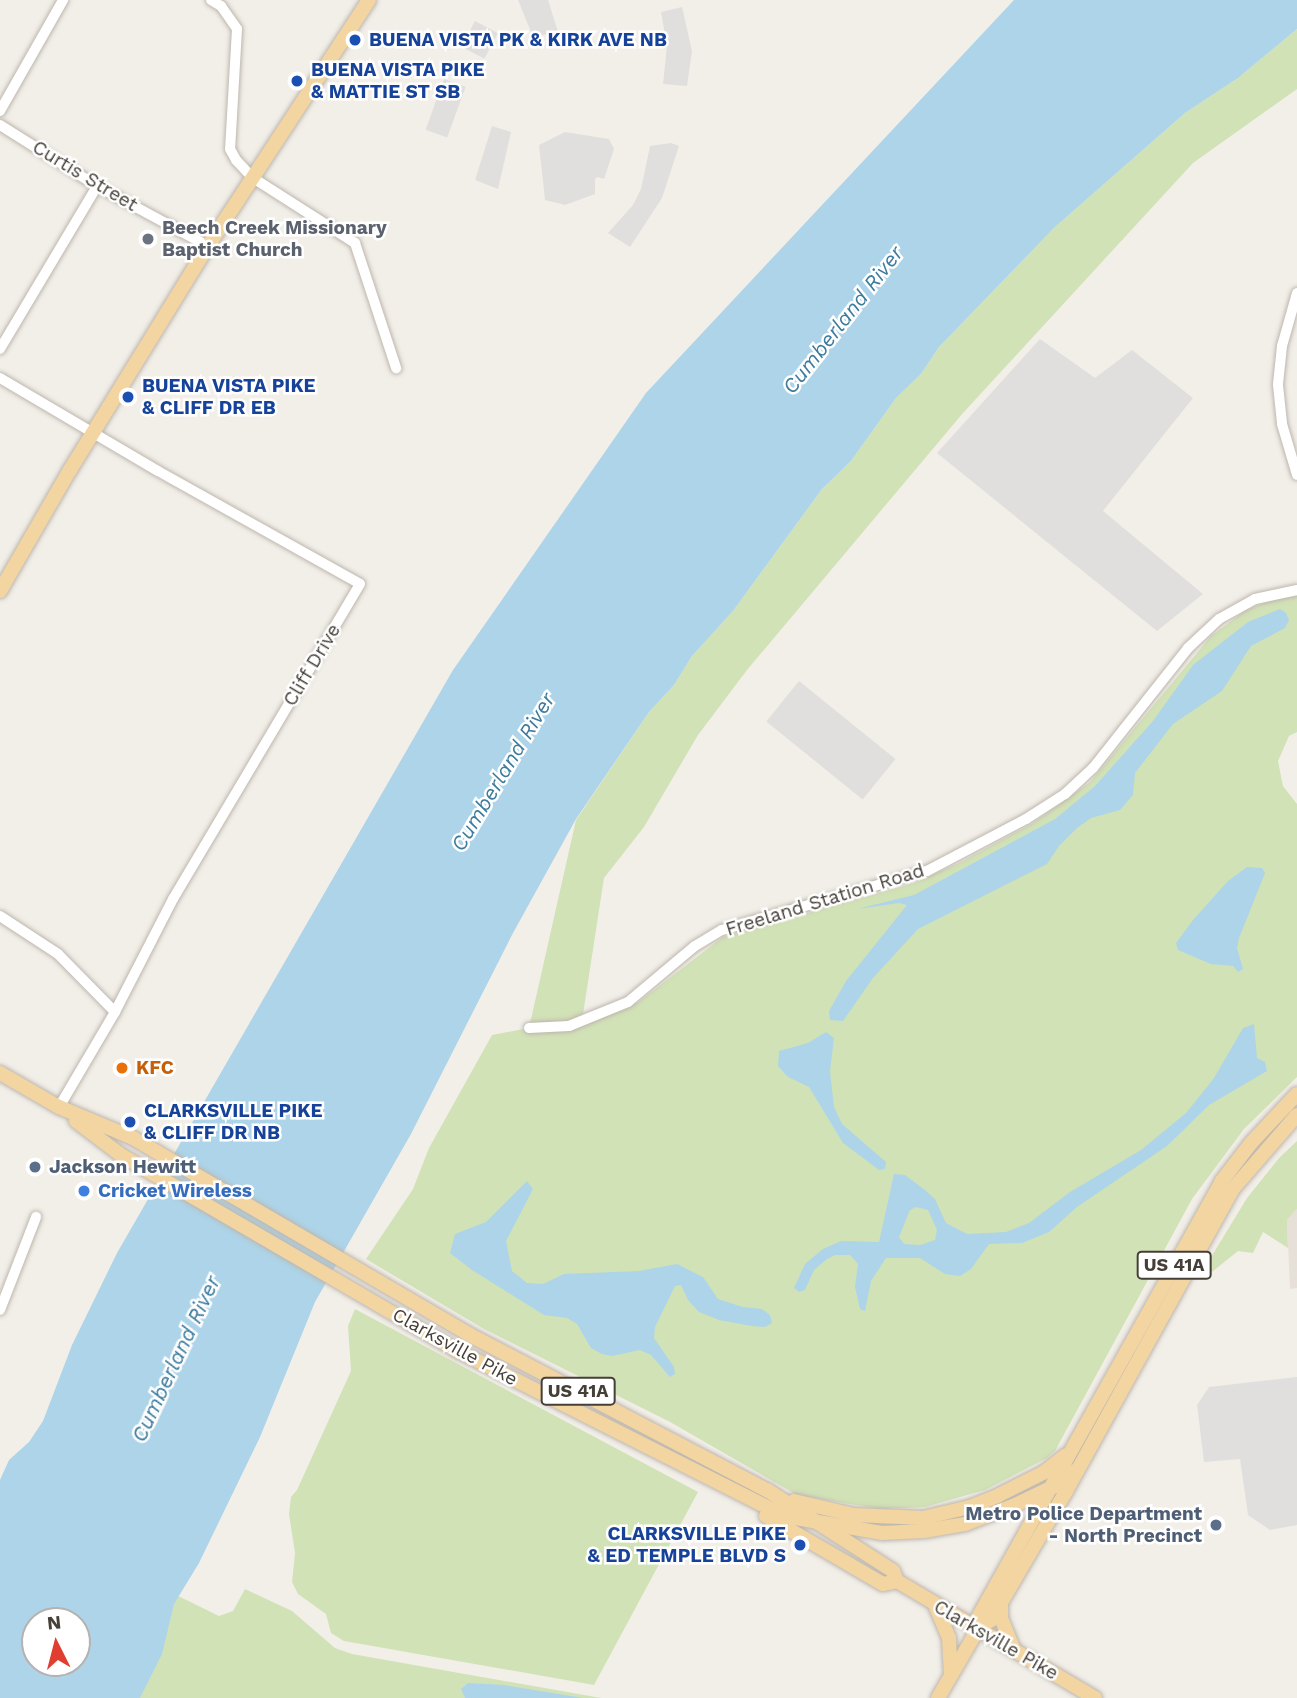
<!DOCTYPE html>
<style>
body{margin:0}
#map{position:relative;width:1297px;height:1698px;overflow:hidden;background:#f2efe9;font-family:"Work Sans",sans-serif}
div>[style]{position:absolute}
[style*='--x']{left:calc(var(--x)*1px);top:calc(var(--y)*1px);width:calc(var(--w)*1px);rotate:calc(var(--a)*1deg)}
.residential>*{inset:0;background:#e6e0d8}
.green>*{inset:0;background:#d2e2b7}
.parking>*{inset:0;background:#e1dfdd;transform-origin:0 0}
.water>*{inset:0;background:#add4e8}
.roads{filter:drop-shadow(0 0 2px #bdb6ad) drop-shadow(0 0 2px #bdb6ad)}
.minor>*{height:10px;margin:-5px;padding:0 5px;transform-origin:5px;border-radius:5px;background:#fff}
.major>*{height:14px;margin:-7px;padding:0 7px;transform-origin:7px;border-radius:7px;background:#f3d5a2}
.dots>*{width:19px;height:19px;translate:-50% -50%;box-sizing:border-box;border:4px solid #fff;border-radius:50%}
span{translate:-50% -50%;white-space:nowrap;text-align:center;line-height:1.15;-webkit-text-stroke:5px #fff;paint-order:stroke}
.shield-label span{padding:2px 5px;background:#fff;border:2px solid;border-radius:5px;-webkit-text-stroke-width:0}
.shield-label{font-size:18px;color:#453f38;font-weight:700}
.transit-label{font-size:19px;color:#164399;font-weight:700}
.left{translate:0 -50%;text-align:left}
.right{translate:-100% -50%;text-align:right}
.street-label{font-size:19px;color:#453f38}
.worship-label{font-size:19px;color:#5b616d;font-weight:700}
.food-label{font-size:19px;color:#c56008;font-weight:700}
.service-label{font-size:19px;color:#4e5e75;font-weight:700}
.shop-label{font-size:19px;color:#366cbe;font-weight:700}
.water-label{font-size:21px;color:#3c7b9e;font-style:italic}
.north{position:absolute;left:21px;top:1607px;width:70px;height:70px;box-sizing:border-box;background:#fff;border:2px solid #b5b2af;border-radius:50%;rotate:354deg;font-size:19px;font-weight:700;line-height:28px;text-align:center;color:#453f38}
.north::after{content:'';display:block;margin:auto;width:24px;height:32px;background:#e13e32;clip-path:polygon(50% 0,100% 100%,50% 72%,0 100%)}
</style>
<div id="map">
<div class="residential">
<i style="clip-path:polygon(1297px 1209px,1297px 1288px,1290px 1289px,1287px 1220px)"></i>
</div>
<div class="green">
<i style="clip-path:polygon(1297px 29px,1297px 89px,1193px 163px,963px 413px,747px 670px,698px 735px,644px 827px,604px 878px,582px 1021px,637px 1003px,723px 937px,914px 883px,959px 863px,1033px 823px,1090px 782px,1211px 636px,1246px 610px,1272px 600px,1297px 596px,1297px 732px,1289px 736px,1278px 761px,1283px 786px,1297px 804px,1297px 1077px,1244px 1129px,1192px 1199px,1055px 1451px,1047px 1458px,985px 1490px,925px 1507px,880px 1509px,797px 1495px,670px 1422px,484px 1329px,366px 1259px,413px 1189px,429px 1148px,492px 1035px,529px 1028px,576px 820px,649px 712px,674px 685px,692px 656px,733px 611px,822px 489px,851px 461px,896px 398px,921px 374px,939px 347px,1055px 227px,1185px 113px,1238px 78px)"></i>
<i style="clip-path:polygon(1297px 1141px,1297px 1209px,1287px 1220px,1288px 1248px,1263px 1232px,1253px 1253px,1238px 1251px,1212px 1272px,1205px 1267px,1247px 1198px,1279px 1158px)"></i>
<i style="clip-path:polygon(355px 1309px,698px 1492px,594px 1685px,344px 1641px,331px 1633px,326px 1614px,298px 1594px,292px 1582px,295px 1553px,289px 1514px,291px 1497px,297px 1490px,351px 1371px,348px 1326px)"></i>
<i style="clip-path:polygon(245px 1589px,292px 1611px,335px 1648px,352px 1654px,601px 1698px,124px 1698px,166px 1590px,219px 1616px,233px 1611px)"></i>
</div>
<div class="parking">
<i style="clip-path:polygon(518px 0,548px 0,558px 32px,533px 37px)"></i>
<i style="clip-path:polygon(682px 7px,692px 51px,687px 86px,663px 84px,667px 46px,661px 12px)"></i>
<i style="left:475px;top:21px;width:26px;height:29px;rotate:28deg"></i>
<i style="left:444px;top:79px;width:23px;height:54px;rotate:20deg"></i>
<i style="clip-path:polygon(492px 126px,511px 132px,498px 189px,475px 180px)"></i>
<i style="clip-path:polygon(565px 132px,609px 139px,614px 149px,604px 179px,597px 177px,595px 179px,595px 194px,565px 205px,545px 200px,539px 145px)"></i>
<i style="clip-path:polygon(671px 143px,679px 146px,662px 198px,630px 247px,608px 233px,633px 205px,641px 189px,650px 146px)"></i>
<i style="clip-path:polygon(1040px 339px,1095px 378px,1132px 350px,1193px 398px,1103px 511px,1203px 594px,1157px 631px,937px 453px)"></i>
<i style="left:799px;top:681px;width:124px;height:52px;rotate:39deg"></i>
<i style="clip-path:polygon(1297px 1377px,1297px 1525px,1270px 1530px,1248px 1515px,1240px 1459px,1204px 1462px,1197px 1405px,1209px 1387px)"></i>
</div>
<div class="water">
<i style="clip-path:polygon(evenodd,1014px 0,1297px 0,1297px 29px,1238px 78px,1185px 113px,1055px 227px,939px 347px,921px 374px,896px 398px,851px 461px,822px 489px,733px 611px,692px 656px,674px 685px,649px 712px,576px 819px,513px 933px,411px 1134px,315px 1302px,260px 1437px,199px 1563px,174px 1604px,162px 1654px,140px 1698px,0 1698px,0 1480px,9px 1460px,29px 1442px,43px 1421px,72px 1345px,117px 1253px,453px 670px,646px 393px,1014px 0,35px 1621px,77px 1621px,77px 1663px,35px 1663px,35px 1621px)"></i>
<i style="clip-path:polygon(1280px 609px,1286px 613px,1289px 620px,1285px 628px,1251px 646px,1222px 691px,1173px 724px,1135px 773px,1133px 795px,1120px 810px,1091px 818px,1077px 828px,1059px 846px,1047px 864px,918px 929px,873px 978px,843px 1021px,830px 1020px,829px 1011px,846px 981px,907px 905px,899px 903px,857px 909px,914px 895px,1055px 819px,1095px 786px,1153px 721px,1193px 665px,1248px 622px)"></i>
<i style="clip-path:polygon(1247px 867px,1262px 868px,1265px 873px,1239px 938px,1237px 948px,1243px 969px,1238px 972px,1233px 966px,1211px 964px,1178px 950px,1176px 943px,1193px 920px,1228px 881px)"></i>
<i style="clip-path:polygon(evenodd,1254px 1024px,1257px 1058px,1265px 1062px,1267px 1071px,1209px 1105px,1167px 1146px,1077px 1207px,1049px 1232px,1022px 1243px,989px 1244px,971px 1269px,960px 1276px,945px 1274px,920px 1258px,886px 1258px,871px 1281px,865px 1311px,860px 1309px,855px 1287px,858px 1264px,850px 1255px,835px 1255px,827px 1259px,814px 1270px,805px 1290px,799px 1292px,794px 1288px,805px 1264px,823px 1249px,841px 1241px,879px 1242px,894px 1174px,905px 1175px,925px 1190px,935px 1199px,946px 1223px,967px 1234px,1006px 1232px,1029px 1223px,1070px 1192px,1141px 1150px,1186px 1113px,1214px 1078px,1243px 1028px,1254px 1024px,916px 1207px,928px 1210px,937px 1230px,935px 1240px,920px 1245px,904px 1244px,899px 1237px,910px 1210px,916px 1207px)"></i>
<i style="clip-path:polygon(826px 1032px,834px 1038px,830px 1071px,834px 1107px,842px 1124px,886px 1162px,885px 1169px,879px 1170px,843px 1143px,809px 1087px,788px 1077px,778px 1066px,779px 1051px,808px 1043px)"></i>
<i style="clip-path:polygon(527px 1181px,533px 1189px,506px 1241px,512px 1271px,527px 1283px,543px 1284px,564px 1274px,639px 1271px,677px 1264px,703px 1277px,718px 1299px,743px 1307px,762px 1309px,770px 1315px,772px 1323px,765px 1327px,752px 1326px,719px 1320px,699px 1312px,688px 1300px,681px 1285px,675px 1286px,655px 1327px,654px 1338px,674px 1367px,675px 1374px,670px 1377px,651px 1355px,640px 1350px,612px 1356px,602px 1354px,591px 1348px,577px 1324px,567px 1318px,544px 1315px,472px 1270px,450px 1253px,455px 1234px,486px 1222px)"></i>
<i style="clip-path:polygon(468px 1683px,504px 1685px,583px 1698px,465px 1698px,461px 1689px)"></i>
</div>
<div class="roads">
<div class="minor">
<i style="--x:211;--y:0;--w:12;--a:31"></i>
<i style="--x:221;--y:6;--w:28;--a:55"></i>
<i style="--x:237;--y:29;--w:120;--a:93.3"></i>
<i style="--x:230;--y:149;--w:13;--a:61"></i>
<i style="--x:236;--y:160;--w:25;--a:47"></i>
<i style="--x:253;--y:178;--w:121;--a:32.5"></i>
<i style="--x:355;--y:243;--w:132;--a:71.8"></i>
<i style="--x:0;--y:111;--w:128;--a:-60.4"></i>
<i style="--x:0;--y:125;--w:115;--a:32.2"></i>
<i style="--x:97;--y:186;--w:126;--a:28.4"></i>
<i style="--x:1297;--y:293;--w:55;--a:105.8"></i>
<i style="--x:1282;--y:346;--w:39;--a:96"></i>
<i style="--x:1278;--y:385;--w:39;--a:84"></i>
<i style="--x:1282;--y:424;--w:53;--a:73.6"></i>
<i style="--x:0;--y:349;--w:190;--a:-59.2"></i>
<i style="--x:0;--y:378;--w:183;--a:30.5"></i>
<i style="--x:158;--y:471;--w:231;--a:29.2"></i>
<i style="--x:360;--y:584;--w:366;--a:120.7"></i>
<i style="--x:173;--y:899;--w:127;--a:117.2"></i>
<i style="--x:115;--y:1012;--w:110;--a:120.5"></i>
<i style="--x:0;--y:916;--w:69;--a:33.2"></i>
<i style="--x:58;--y:954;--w:81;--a:45.5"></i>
<i style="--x:529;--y:1028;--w:40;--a:-2.9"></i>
<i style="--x:569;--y:1026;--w:64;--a:-22.1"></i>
<i style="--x:628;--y:1002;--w:87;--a:-39.9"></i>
<i style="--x:695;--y:946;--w:31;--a:-31"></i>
<i style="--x:722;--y:930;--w:213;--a:-16.1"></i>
<i style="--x:927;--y:871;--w:112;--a:-27.7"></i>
<i style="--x:1026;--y:819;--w:46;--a:-32.7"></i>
<i style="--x:1065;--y:794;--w:38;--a:-43"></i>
<i style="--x:1093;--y:768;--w:153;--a:-51.6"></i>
<i style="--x:1188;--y:648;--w:42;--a:-43.1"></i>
<i style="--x:1219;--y:619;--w:41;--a:-29.1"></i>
<i style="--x:1255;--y:599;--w:43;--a:-12.1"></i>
<i style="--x:0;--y:1310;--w:100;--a:-68.8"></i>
</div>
<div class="major">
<i style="--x:0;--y:591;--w:140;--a:-60"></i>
<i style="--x:70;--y:470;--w:263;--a:-58.4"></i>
<i style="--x:208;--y:246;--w:294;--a:-56.8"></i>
<i style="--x:0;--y:1073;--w:68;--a:30"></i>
<i style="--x:59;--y:1107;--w:80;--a:22.7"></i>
<i style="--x:133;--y:1138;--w:390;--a:30.3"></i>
<i style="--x:470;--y:1335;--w:335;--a:27.6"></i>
<i style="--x:767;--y:1490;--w:150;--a:32.7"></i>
<i style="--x:893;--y:1571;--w:11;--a:68"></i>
<i style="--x:897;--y:1581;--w:230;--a:30.6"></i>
<i style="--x:76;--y:1121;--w:56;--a:37.1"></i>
<i style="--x:121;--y:1155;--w:392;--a:30.2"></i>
<i style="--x:460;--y:1352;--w:363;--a:26.8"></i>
<i style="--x:784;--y:1516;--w:99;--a:9.8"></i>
<i style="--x:882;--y:1533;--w:42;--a:-2.7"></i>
<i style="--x:924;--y:1531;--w:42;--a:-9.7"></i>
<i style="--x:965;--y:1524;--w:53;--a:-20.8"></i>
<i style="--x:1015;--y:1505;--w:49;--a:-25.5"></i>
<i style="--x:1059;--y:1484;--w:23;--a:-38"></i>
<i style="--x:794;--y:1501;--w:62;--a:13.1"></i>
<i style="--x:854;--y:1515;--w:69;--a:2.5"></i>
<i style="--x:923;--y:1518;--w:48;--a:-13.2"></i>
<i style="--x:970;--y:1507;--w:31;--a:-22"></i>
<i style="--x:999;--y:1495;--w:49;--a:-26.6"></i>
<i style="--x:1043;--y:1473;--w:28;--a:-38"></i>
<i style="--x:766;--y:1516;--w:135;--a:30.2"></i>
<i style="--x:883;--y:1584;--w:14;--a:-12"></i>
<i style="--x:1001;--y:1603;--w:15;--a:90"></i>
<i style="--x:1001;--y:1618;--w:35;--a:68"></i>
<i style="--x:935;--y:1605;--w:36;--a:67"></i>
<i style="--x:949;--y:1638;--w:36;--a:87"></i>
<i style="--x:978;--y:1629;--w:15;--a:-82"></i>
<i style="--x:980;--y:1614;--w:495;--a:-60.8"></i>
<i style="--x:1221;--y:1182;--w:49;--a:-52.4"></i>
<i style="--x:1251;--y:1143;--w:67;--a:-46.8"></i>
<i style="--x:938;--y:1698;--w:80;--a:-59.9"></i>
<i style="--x:978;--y:1629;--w:16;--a:-35"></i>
<i style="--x:991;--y:1620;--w:147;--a:-59.8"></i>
<i style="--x:1065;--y:1493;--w:346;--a:-61.1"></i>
<i style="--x:1232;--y:1190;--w:99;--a:-49.1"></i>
</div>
</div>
<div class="dots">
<i style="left:355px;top:40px;background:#1a4fb4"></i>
<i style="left:297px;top:81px;background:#1a4fb4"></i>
<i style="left:148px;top:239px;background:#6b7280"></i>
<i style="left:128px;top:397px;background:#1a4fb4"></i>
<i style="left:122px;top:1068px;background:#e8710a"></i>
<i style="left:130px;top:1122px;background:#1a4fb4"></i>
<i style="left:35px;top:1167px;background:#5c6f8a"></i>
<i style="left:84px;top:1191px;background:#3f7fe0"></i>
<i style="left:1216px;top:1525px;background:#5c6f8a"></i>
<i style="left:800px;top:1545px;background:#1a4fb4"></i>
</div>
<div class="shield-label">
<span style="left:1174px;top:1265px">US 41A</span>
<span style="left:578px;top:1391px">US 41A</span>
</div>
<div class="transit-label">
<span class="left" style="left:369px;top:40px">BUENA VISTA PK &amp; KIRK AVE NB</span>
<span class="left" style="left:311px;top:81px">BUENA VISTA PIKE<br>&amp; MATTIE ST SB</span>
<span class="left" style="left:142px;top:397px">BUENA VISTA PIKE<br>&amp; CLIFF DR EB</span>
<span class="left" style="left:144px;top:1122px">CLARKSVILLE PIKE<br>&amp; CLIFF DR NB</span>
<span class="right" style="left:786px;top:1545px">CLARKSVILLE PIKE<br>&amp; ED TEMPLE BLVD S</span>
</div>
<div class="street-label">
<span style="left:85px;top:176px;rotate:31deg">Curtis Street</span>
<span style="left:312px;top:665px;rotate:-59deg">Cliff Drive</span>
<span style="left:825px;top:900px;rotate:-17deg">Freeland Station Road</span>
<span style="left:455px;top:1347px;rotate:29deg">Clarksville Pike</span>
<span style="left:996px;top:1640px;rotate:30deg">Clarksville Pike</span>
</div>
<div class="worship-label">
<span class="left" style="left:162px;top:239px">Beech Creek Missionary<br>Baptist Church</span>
</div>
<div class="food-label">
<span class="left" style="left:136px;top:1068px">KFC</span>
</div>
<div class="service-label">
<span class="left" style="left:49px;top:1167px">Jackson Hewitt</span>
<span class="right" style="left:1202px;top:1525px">Metro Police Department<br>- North Precinct</span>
</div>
<div class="shop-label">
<span class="left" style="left:98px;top:1191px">Cricket Wireless</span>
</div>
<div class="water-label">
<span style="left:843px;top:320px;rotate:-52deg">Cumberland River</span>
<span style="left:503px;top:772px;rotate:-59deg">Cumberland River</span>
<span style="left:176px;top:1359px;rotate:-65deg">Cumberland River</span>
</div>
<div class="north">N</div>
</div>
